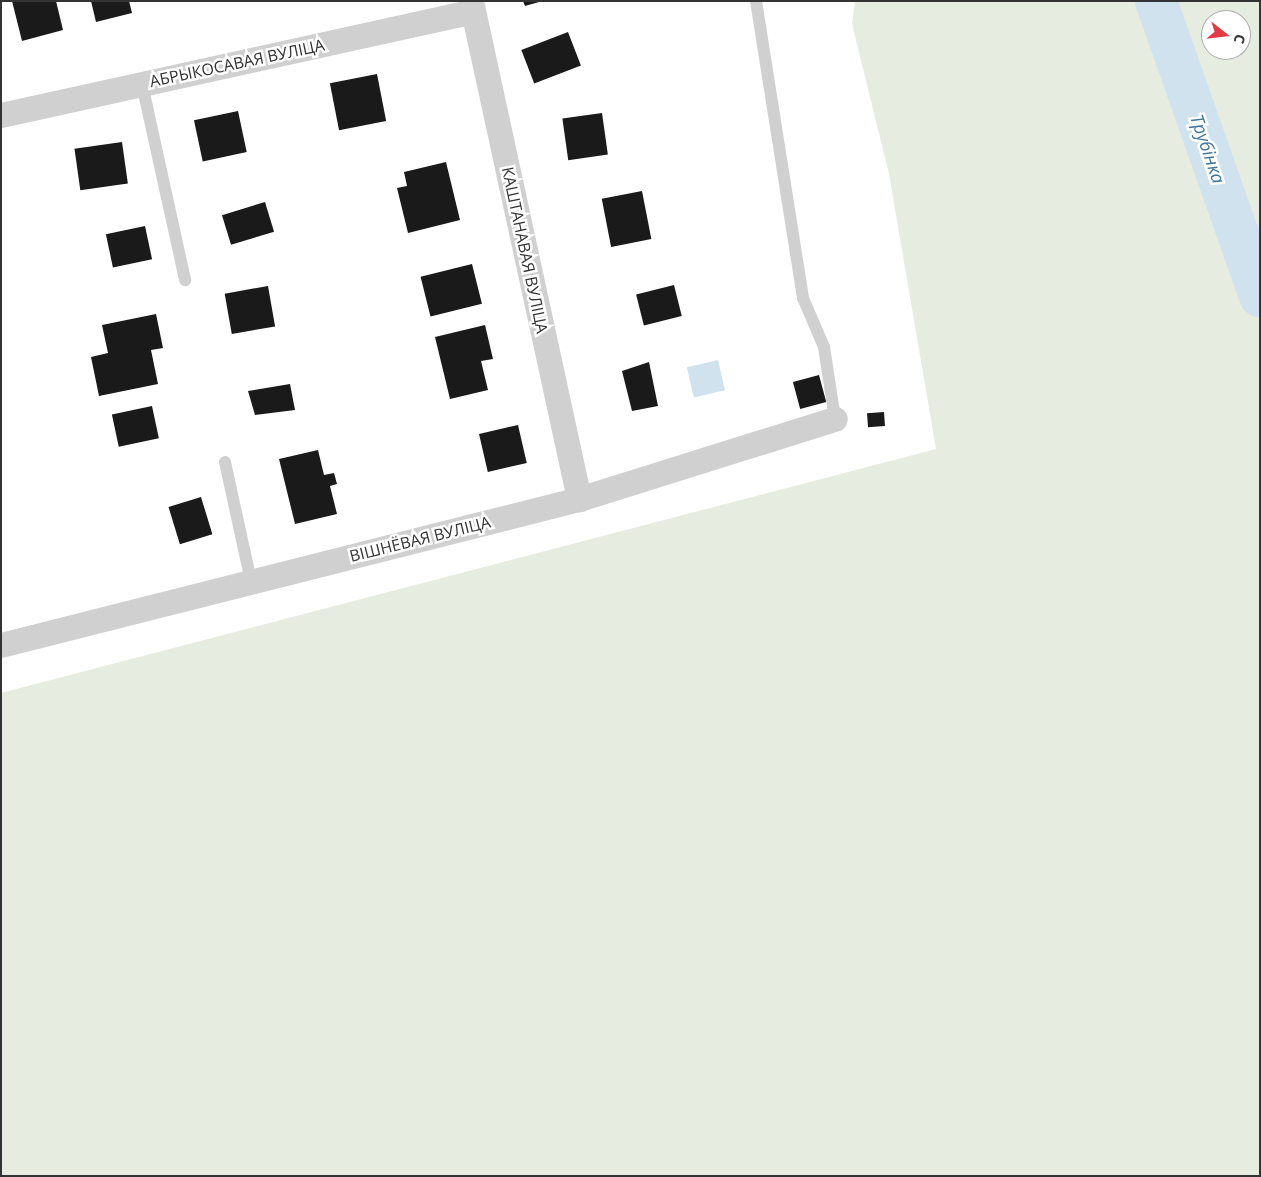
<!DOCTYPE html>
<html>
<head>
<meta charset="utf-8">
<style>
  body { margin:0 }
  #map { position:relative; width:1261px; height:1177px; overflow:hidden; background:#fff; font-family:"Open Sans",sans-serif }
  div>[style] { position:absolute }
  .green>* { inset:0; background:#e6ecdf }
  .water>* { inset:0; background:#cfe2ee; transform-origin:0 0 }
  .river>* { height:42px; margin:-21px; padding:0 21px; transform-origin:21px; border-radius:21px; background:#cfe2ee }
  .building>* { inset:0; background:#1a1a1a; transform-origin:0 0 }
  .lane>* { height:12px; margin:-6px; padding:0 6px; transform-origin:6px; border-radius:6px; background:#d0d0d0 }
  .street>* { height:25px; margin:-12.5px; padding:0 12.5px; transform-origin:12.5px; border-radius:12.5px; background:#d0d0d0 }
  span { translate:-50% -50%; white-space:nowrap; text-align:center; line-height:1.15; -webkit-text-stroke:5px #fff; paint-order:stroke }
  .street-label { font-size:16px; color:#333 }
  .water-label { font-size:18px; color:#3f7597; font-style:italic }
  .frame { position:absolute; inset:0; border:2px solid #333; pointer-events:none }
  .north { position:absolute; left:1201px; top:10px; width:50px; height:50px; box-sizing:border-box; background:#fff; border:1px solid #adadad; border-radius:50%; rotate:106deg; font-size:14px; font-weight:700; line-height:20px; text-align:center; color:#333 }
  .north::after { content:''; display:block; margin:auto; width:18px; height:22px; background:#e63946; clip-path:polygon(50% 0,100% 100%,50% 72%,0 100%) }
</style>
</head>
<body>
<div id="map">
  <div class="green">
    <i style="clip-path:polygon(evenodd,855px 1px,1260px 1px,1260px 1176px,1px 1176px,1px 693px,936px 449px,889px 174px,852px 24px,855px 1px,1211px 20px,1241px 20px,1241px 50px,1211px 50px,1211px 20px)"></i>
  </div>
  <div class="water">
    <i style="left:718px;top:360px;width:31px;height:32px;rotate:77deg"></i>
  </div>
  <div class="river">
    <i style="left:1156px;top:1px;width:313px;rotate:70.6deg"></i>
  </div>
  <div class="building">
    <i style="clip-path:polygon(12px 1px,56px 1px,63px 30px,22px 41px)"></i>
    <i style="clip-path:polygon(91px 1px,129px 1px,132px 13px,96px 22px)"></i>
    <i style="clip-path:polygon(523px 1px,539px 1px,539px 2px,525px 6px)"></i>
    <i style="left:568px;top:32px;width:36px;height:50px;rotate:69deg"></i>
    <i style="left:377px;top:74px;width:48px;height:48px;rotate:79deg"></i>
    <i style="left:238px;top:111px;width:42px;height:45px;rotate:78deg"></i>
    <i style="left:602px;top:113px;width:42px;height:40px;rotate:82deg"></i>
    <i style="left:122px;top:142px;width:42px;height:48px;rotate:82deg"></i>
    <i style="clip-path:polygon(446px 162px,460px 220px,408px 233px,397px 188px,407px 186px,404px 172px)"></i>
    <i style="left:642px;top:191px;width:49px;height:41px;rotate:79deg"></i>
    <i style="left:265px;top:202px;width:31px;height:45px;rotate:73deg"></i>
    <i style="left:145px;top:226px;width:34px;height:40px;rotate:78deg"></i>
    <i style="left:472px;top:264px;width:41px;height:53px;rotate:76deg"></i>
    <i style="left:674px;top:285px;width:32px;height:39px;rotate:76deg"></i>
    <i style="left:268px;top:286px;width:41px;height:44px;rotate:80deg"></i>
    <i style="clip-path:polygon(156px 314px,163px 348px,151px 350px,158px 384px,99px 396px,91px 357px,108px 353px,102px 325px)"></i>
    <i style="clip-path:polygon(485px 325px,493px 359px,481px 361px,488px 390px,450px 399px,435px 337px)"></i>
    <i style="clip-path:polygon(649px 362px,658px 406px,632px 411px,622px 371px)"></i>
    <i style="left:819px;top:375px;width:28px;height:27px;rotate:75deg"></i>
    <i style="clip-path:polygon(290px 384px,295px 410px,255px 415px,248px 391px)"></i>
    <i style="left:152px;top:406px;width:33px;height:41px;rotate:78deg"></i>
    <i style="left:884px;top:412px;width:14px;height:17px;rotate:86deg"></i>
    <i style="left:518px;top:425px;width:39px;height:40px;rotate:77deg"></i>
    <i style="clip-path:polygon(318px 450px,324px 475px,334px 473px,337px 484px,330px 486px,337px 514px,295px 524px,279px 459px)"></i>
    <i style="left:201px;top:497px;width:39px;height:34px;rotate:73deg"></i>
  </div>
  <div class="lane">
    <i style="left:756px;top:1px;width:301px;rotate:81deg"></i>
    <i style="left:803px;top:298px;width:53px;rotate:66.8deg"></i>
    <i style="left:824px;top:347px;width:73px;rotate:81.3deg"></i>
    <i style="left:142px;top:84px;width:201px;rotate:77.6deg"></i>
    <i style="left:225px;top:462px;width:122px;rotate:77.7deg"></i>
  </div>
  <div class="street">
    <i style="left:471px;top:1px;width:510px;rotate:77.76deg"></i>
    <i style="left:1px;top:115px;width:483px;rotate:-12.4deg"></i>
    <i style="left:1px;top:645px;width:596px;rotate:-14.18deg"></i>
    <i style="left:579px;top:499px;width:268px;rotate:-17.4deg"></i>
  </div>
  <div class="street-label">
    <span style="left:237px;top:63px;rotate:-12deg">АБРЫКОСАВАЯ ВУЛІЦА</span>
    <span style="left:525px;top:250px;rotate:78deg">КАШТАНАВАЯ ВУЛІЦА</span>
    <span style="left:420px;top:539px;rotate:-14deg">ВІШНЁВАЯ ВУЛІЦА</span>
  </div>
  <div class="water-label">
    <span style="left:1208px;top:149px;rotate:71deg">Трубінка</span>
  </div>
  <div class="frame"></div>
  <div class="north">С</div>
</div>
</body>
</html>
